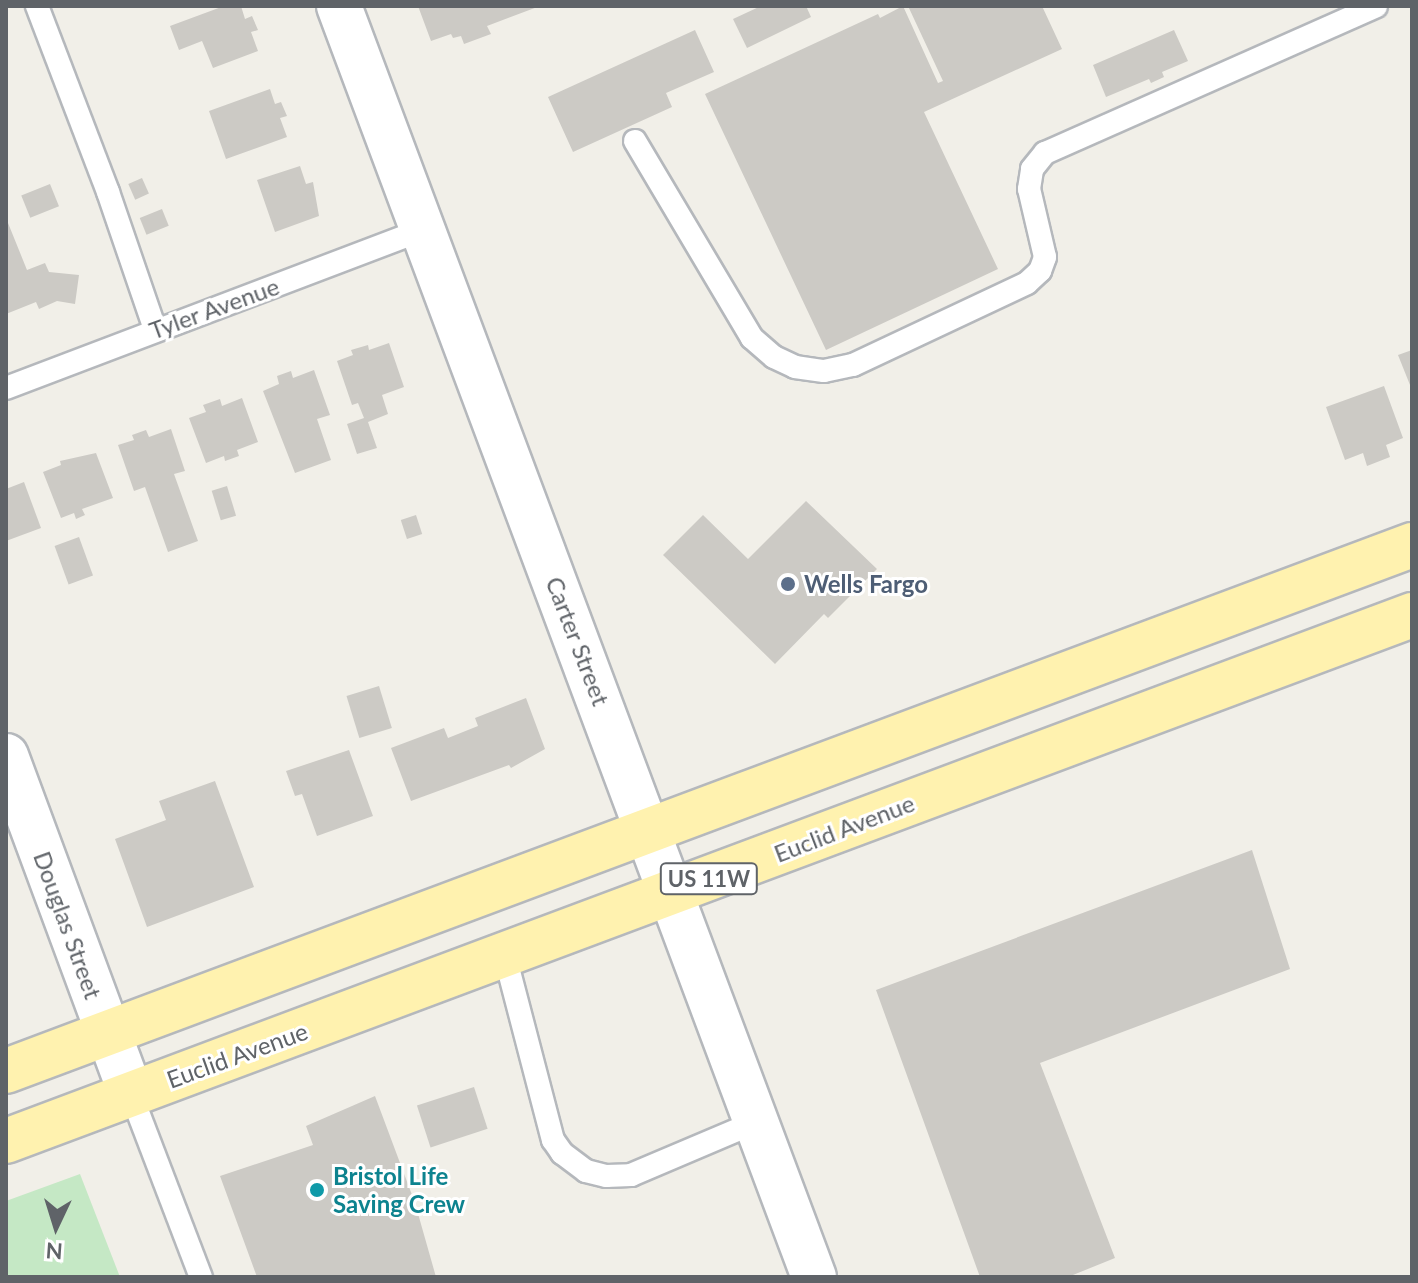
<!DOCTYPE html>
<html>
<head>
<meta charset="utf-8">
<style>
  body { margin:0 }
  #map { position:relative; width:1418px; height:1283px; overflow:hidden; background:#f1efe8; font-family:Lato,sans-serif }
  div>[style] { position:absolute }
  .green>* { inset:0; background:#c5e8c5 }
  .building>* { inset:0; background:#cccac5; transform-origin:0 0 }
  .roads { filter:drop-shadow(2px 0 #b5b8bc) drop-shadow(-2px 0 #b5b8bc) drop-shadow(0 2px #b5b8bc) drop-shadow(0 -2px #b5b8bc) }
  .lane>* { height:22px; margin:-11px; padding:0 11px; transform-origin:11px; border-radius:11px; background:#fff }
  .street>* { height:44px; margin:-22px; padding:0 22px; transform-origin:22px; border-radius:22px; background:#fff }
  .primary>* { height:44px; margin:-22px; padding:0 22px; transform-origin:22px; border-radius:22px; background:#fff2af }
  .dots>* { width:22px; height:22px; translate:-50% -50%; box-sizing:border-box; border:4px solid #fff; border-radius:50% }
  span { translate:-50% -50%; white-space:nowrap; text-align:center; line-height:1.15; -webkit-text-stroke:6px #fff; paint-order:stroke }
  .shield-label span { padding:2px 6px; background:#fff; border:2px solid; border-radius:6px; -webkit-text-stroke-width:0 }
  .shield-label { font-size:22px; color:#5f6368; font-weight:700 }
  .street-label { font-size:24px; color:#5f6368 }
  .service-label { font-size:24px; color:#4e5e75; font-weight:700 }
  .left { translate:0 -50%; text-align:left }
  .culture-label { font-size:24px; color:#0d838f; font-weight:700 }
  .frame { position:absolute; inset:0; border:8px solid #5f6368; pointer-events:none }
  .north { position:absolute; left:16px; top:1187px; width:80px; height:80px; -webkit-text-stroke:6px #fff; paint-order:stroke; rotate:184deg; font-size:22px; font-weight:700; line-height:32px; text-align:center; color:#5f6368 }
  .north::after { content:''; display:block; margin:auto; width:28px; height:36px; background:#5f6368; clip-path:polygon(50% 0,100% 100%,50% 72%,0 100%) }
</style>
</head>
<body>
<div id="map">
  <div class="green">
    <i style="clip-path:polygon(80px 1174px,120px 1277px,6px 1277px,6px 1201px)"></i>
  </div>
  <div class="building">
    <i style="clip-path:polygon(224px 6px,241px 6px,245px 19px,252px 16px,258px 30px,251px 32px,258px 51px,213px 68px,202px 41px,179px 50px,170px 26px)"></i>
    <i style="clip-path:polygon(418px 6px,540px 6px,487px 26px,491px 34px,464px 44px,461px 36px,453px 38px,451px 34px,431px 41px)"></i>
    <i style="clip-path:polygon(761px 6px,806px 6px,811px 17px,747px 48px,733px 19px)"></i>
    <i style="clip-path:polygon(903px 6px,938px 83px,943px 81px,908px 6px,1042px 6px,1062px 49px,924px 112px,998px 269px,826px 350px,705px 94px,878px 14px,880px 18px)"></i>
    <i style="clip-path:polygon(695px 30px,714px 72px,666px 93px,672px 107px,573px 152px,548px 97px)"></i>
    <i style="clip-path:polygon(1174px 30px,1188px 61px,1162px 72px,1164px 77px,1151px 83px,1149px 79px,1106px 97px,1093px 65px)"></i>
    <i style="clip-path:polygon(270px 89px,275px 104px,281px 102px,287px 116px,280px 118px,287px 137px,226px 159px,209px 111px)"></i>
    <i style="clip-path:polygon(300px 166px,306px 184px,313px 182px,319px 216px,275px 232px,257px 180px)"></i>
    <i style="left:142px;top:178px;width:17px;height:15px;rotate:66deg"></i>
    <i style="left:50px;top:184px;width:24px;height:31px;rotate:68deg"></i>
    <i style="left:162px;top:209px;width:18px;height:24px;rotate:68deg"></i>
    <i style="clip-path:polygon(6px 218px,27px 270px,45px 263px,49px 272px,79px 275px,75px 304px,57px 301px,39px 309px,36px 302px,6px 314px)"></i>
    <i style="clip-path:polygon(389px 343px,404px 387px,382px 395px,388px 414px,368px 422px,377px 448px,357px 454px,347px 424px,364px 418px,358px 403px,352px 405px,337px 361px,353px 355px,351px 350px,368px 345px,369px 350px)"></i>
    <i style="clip-path:polygon(1412px 350px,1412px 390px,1398px 355px)"></i>
    <i style="clip-path:polygon(314px 370px,330px 415px,317px 419px,331px 460px,295px 473px,263px 391px,279px 384px,277px 376px,291px 371px,293px 378px)"></i>
    <i style="clip-path:polygon(1384px 386px,1403px 438px,1386px 445px,1390px 457px,1367px 466px,1363px 453px,1345px 460px,1326px 407px)"></i>
    <i style="clip-path:polygon(242px 398px,258px 442px,237px 450px,239px 456px,225px 461px,224px 456px,206px 463px,189px 418px,206px 412px,203px 405px,220px 399px,222px 406px)"></i>
    <i style="clip-path:polygon(171px 429px,185px 471px,174px 474px,198px 541px,168px 552px,145px 487px,134px 491px,118px 445px,134px 440px,132px 435px,146px 430px,149px 437px)"></i>
    <i style="clip-path:polygon(96px 453px,113px 498px,82px 509px,85px 515px,76px 519px,74px 513px,61px 518px,43px 472px,61px 465px,60px 461px)"></i>
    <i style="clip-path:polygon(24px 482px,41px 528px,6px 541px,6px 489px)"></i>
    <i style="left:227px;top:486px;width:31px;height:16px;rotate:73deg"></i>
    <i style="clip-path:polygon(806px 501px,877px 569px,828px 618px,824px 614px,775px 664px,663px 555px,703px 515px,748px 559px)"></i>
    <i style="left:416px;top:515px;width:20px;height:16px;rotate:72deg"></i>
    <i style="left:79px;top:537px;width:41px;height:26px;rotate:70deg"></i>
    <i style="left:379px;top:686px;width:44px;height:34px;rotate:73deg"></i>
    <i style="clip-path:polygon(526px 698px,545px 749px,511px 768px,509px 765px,411px 801px,391px 748px,444px 728px,448px 738px,478px 726px,475px 718px)"></i>
    <i style="clip-path:polygon(349px 750px,373px 816px,317px 836px,302px 794px,295px 796px,286px 771px)"></i>
    <i style="clip-path:polygon(215px 781px,254px 887px,147px 927px,115px 839px,166px 820px,159px 801px)"></i>
    <i style="clip-path:polygon(1252px 850px,1290px 969px,1040px 1063px,1115px 1258px,1068px 1277px,980px 1277px,876px 990px)"></i>
    <i style="left:474px;top:1087px;width:44px;height:60px;rotate:72deg"></i>
    <i style="clip-path:polygon(375px 1096px,415px 1203px,436px 1277px,257px 1277px,220px 1176px,313px 1145px,306px 1126px)"></i>
  </div>
  <div class="roads">
    <div class="lane">
      <i style="left:37px;top:6px;width:199px;rotate:69.1deg"></i>
      <i style="left:108px;top:192px;width:145px;rotate:71.1deg"></i>
      <i style="left:635px;top:141px;width:229px;rotate:59.3deg"></i>
      <i style="left:752px;top:338px;width:29px;rotate:41deg"></i>
      <i style="left:774px;top:357px;width:23px;rotate:25deg"></i>
      <i style="left:795px;top:367px;width:29px;rotate:8deg"></i>
      <i style="left:824px;top:371px;width:30px;rotate:-12deg"></i>
      <i style="left:853px;top:365px;width:192px;rotate:-25.2deg"></i>
      <i style="left:1027px;top:283px;width:18px;rotate:-43deg"></i>
      <i style="left:1040px;top:271px;width:15px;rotate:-70deg"></i>
      <i style="left:1045px;top:257px;width:70px;rotate:-103.2deg"></i>
      <i style="left:1029px;top:189px;width:20px;rotate:-81deg"></i>
      <i style="left:1032px;top:169px;width:21px;rotate:-51deg"></i>
      <i style="left:1045px;top:153px;width:362px;rotate:-23.9deg"></i>
      <i style="left:6px;top:388px;width:445px;rotate:-20.8deg"></i>
      <i style="left:505px;top:956px;width:190px;rotate:75.4deg"></i>
      <i style="left:553px;top:1140px;width:16px;rotate:55deg"></i>
      <i style="left:562px;top:1153px;width:30px;rotate:37deg"></i>
      <i style="left:586px;top:1171px;width:21px;rotate:14deg"></i>
      <i style="left:606px;top:1176px;width:25px;rotate:-2deg"></i>
      <i style="left:631px;top:1175px;width:136px;rotate:-23deg"></i>
      <i style="left:131px;top:1094px;width:196px;rotate:69.1deg"></i>
    </div>
    <div class="street">
      <i style="left:339px;top:6px;width:1357px;rotate:69.51deg"></i>
      <i style="left:6px;top:756px;width:360px;rotate:69.7deg"></i>
    </div>
    <div class="primary">
      <i style="left:6px;top:1071px;width:1501px;rotate:-20.51deg"></i>
      <i style="left:6px;top:1141px;width:1501px;rotate:-20.51deg"></i>
    </div>
  </div>
  <div class="dots">
    <i style="left:788px;top:584px;background:#5c6f8a"></i>
    <i style="left:317px;top:1190px;background:#0f9aa8"></i>
  </div>
  <div class="shield-label">
    <span style="left:709px;top:879px">US 11W</span>
  </div>
  <div class="street-label">
    <span style="left:214px;top:308px;rotate:-20deg">Tyler Avenue</span>
    <span style="left:578px;top:641px;rotate:69deg">Carter Street</span>
    <span style="left:844px;top:828px;rotate:-21deg">Euclid Avenue</span>
    <span style="left:68px;top:925px;rotate:70deg">Douglas Street</span>
    <span style="left:237px;top:1055px;rotate:-20deg">Euclid Avenue</span>
  </div>
  <div class="service-label">
    <span class="left" style="left:804px;top:584px">Wells Fargo</span>
  </div>
  <div class="culture-label">
    <span class="left" style="left:333px;top:1190px">Bristol Life<br>Saving Crew</span>
  </div>
  <div class="frame"></div>
  <div class="north">N</div>
</div>
</body>
</html>
